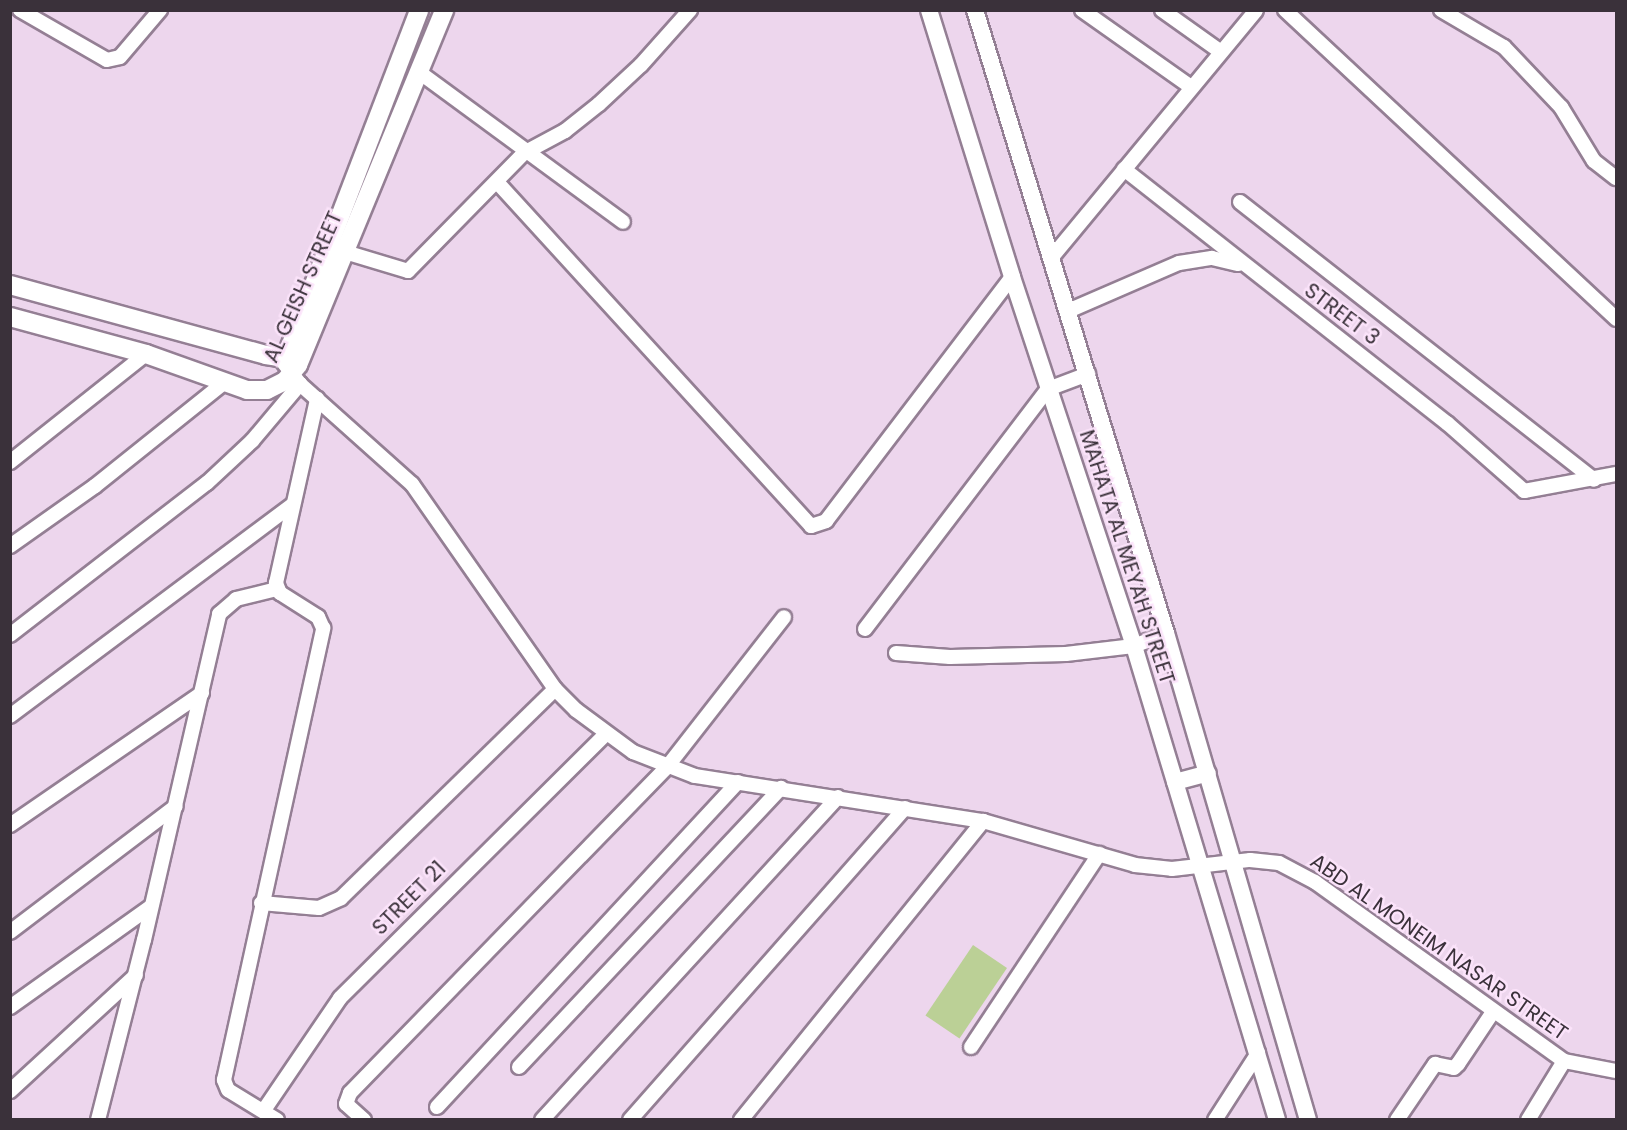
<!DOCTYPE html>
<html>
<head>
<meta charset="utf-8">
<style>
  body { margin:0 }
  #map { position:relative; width:1627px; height:1130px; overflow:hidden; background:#edd6ed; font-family:Poppins,sans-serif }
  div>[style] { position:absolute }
  .green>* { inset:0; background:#bbd096; transform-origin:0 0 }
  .roads { filter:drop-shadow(2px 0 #947f94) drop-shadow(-2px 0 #947f94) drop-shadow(0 2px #947f94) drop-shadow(0 -2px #947f94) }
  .minor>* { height:14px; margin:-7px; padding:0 7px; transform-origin:7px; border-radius:7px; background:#fff }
  .tertiary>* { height:16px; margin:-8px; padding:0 8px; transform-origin:8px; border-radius:8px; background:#fff }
  .secondary>* { height:18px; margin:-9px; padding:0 9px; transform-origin:9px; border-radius:9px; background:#fff }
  span { translate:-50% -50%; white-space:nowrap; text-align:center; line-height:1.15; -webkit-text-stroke:5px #fbe3fa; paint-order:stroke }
  .street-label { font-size:21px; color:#3a313a }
  .frame { position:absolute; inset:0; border:12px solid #3a313a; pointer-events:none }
</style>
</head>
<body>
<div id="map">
  <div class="green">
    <i style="left:973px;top:945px;width:41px;height:85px;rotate:34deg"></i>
  </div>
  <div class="roads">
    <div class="minor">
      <i style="left:20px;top:10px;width:100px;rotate:29.9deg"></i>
      <i style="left:107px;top:60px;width:13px;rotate:-13deg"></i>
      <i style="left:120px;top:57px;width:62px;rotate:-49.6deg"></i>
      <i style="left:1082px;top:10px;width:133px;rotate:35.2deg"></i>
      <i style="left:1162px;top:10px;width:72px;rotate:35.4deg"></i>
      <i style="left:1285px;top:10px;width:453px;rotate:43deg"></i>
      <i style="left:1441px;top:10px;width:73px;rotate:30.4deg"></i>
      <i style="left:1504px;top:47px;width:83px;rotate:46.5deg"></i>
      <i style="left:1561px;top:107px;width:63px;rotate:58.6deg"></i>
      <i style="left:1594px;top:161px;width:28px;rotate:38deg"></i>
      <i style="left:419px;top:72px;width:253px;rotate:36.3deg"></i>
      <i style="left:1124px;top:169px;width:411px;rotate:38.2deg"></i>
      <i style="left:1447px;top:423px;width:103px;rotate:41.4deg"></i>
      <i style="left:1524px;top:491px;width:94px;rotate:-10.5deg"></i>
      <i style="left:497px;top:182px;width:466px;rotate:47.6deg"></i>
      <i style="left:811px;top:526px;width:16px;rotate:-18deg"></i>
      <i style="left:826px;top:521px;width:307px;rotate:-52.7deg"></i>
      <i style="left:1240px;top:202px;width:450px;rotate:38.1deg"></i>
      <i style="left:345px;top:252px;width:66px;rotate:16.8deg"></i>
      <i style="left:408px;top:271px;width:165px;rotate:-45.5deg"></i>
      <i style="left:524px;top:153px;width:47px;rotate:-28.2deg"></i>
      <i style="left:565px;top:131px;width:43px;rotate:-38.5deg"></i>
      <i style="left:599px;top:104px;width:57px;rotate:-42.9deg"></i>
      <i style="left:641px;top:65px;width:74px;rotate:-48.3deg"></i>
      <i style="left:1052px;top:257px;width:320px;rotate:-50.4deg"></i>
      <i style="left:1068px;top:311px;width:121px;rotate:-23.4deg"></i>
      <i style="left:1179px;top:263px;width:33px;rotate:-9deg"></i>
      <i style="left:1212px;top:258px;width:27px;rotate:13deg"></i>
      <i style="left:279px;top:357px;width:34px;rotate:52deg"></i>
      <i style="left:300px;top:384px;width:150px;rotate:41.8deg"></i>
      <i style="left:412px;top:484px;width:250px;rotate:55.1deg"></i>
      <i style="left:555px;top:689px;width:30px;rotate:45deg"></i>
      <i style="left:576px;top:710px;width:71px;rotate:36.4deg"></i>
      <i style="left:633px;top:752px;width:66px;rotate:21.2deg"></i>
      <i style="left:695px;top:776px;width:291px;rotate:8.9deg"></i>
      <i style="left:983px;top:821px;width:158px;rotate:16.1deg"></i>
      <i style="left:1135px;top:865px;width:37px;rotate:6deg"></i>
      <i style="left:1172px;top:869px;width:79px;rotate:-6.6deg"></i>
      <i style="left:1250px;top:860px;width:29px;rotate:6deg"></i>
      <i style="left:1279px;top:863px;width:41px;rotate:27.8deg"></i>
      <i style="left:1315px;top:882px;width:307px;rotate:35.7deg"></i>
      <i style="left:1564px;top:1061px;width:53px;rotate:10.9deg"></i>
      <i style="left:10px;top:462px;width:174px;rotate:-38.5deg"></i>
      <i style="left:10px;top:546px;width:104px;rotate:-35.2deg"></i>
      <i style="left:95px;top:486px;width:166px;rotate:-38.7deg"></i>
      <i style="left:865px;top:629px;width:302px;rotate:-52.7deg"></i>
      <i style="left:1048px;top:389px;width:43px;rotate:-20.6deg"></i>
      <i style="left:10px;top:635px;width:249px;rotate:-37.7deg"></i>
      <i style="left:207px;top:483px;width:62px;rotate:-43deg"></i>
      <i style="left:252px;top:441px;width:75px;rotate:-49.9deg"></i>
      <i style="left:896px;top:653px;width:54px;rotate:4.2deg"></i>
      <i style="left:950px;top:657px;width:116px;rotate:-1.5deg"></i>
      <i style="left:1066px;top:654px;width:68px;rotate:-6.7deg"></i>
      <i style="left:1134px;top:646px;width:35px;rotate:-22deg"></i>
      <i style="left:10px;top:716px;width:351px;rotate:-36.8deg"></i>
      <i style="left:10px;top:825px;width:233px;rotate:-34.5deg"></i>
      <i style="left:261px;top:903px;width:58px;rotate:4.9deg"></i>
      <i style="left:319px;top:908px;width:24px;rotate:-24deg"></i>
      <i style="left:341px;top:898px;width:299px;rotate:-44.3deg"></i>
      <i style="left:10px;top:932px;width:208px;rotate:-37.2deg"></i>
      <i style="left:10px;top:1007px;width:172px;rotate:-35.5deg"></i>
      <i style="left:971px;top:1047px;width:232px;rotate:-56.4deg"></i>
      <i style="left:519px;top:1067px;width:383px;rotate:-46.8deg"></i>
      <i style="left:10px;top:1091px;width:171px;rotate:-42.6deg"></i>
      <i style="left:437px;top:1107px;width:443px;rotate:-47.2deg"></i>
      <i style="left:264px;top:1110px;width:135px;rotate:-55.8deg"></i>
      <i style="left:340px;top:998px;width:375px;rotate:-44.8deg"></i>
      <i style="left:98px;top:1120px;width:186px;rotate:-75.7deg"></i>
      <i style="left:144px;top:940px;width:335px;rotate:-77deg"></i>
      <i style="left:219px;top:614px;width:23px;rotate:-41deg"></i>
      <i style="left:236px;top:599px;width:42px;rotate:-13.7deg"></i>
      <i style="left:277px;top:1120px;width:57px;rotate:-148.5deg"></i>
      <i style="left:228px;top:1090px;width:11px;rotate:-112deg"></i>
      <i style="left:224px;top:1080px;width:463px;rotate:-77.6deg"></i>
      <i style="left:323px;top:628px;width:12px;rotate:-114deg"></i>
      <i style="left:318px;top:617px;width:45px;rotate:-147.7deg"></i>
      <i style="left:280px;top:593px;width:11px;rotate:-112deg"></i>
      <i style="left:276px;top:583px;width:189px;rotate:-77.4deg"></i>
      <i style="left:364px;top:1120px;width:24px;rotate:-138deg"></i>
      <i style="left:346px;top:1104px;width:12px;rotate:-70deg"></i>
      <i style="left:350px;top:1093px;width:455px;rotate:-45.8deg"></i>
      <i style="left:667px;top:767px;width:190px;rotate:-52deg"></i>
      <i style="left:542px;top:1120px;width:438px;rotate:-47.5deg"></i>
      <i style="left:630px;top:1120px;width:416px;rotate:-48.6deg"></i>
      <i style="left:741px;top:1120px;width:385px;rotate:-51deg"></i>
      <i style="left:1215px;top:1120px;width:80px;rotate:-57.3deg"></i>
      <i style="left:1397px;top:1120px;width:68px;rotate:-55.8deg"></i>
      <i style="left:1435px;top:1064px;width:19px;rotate:12deg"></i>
      <i style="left:1454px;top:1068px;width:6px;rotate:-45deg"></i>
      <i style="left:1458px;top:1064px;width:63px;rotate:-56.1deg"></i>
      <i style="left:1528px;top:1120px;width:69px;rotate:-58.6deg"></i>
    </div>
    <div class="tertiary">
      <i style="left:929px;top:10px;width:280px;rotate:72.7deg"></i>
      <i style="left:1012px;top:277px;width:389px;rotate:71.7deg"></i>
      <i style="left:1134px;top:646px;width:495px;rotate:73.2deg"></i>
      <i style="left:975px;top:10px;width:652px;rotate:72.96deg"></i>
      <i style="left:1166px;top:633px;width:507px;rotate:73.74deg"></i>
      <i style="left:1175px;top:782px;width:34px;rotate:-15deg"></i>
    </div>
    <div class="secondary">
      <i style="left:10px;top:285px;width:265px;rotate:15.3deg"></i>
      <i style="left:266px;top:355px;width:13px;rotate:9deg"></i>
      <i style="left:279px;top:357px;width:10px;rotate:-29deg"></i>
      <i style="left:288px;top:352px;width:366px;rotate:-69deg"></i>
      <i style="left:10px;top:317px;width:141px;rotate:15.2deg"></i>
      <i style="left:146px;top:354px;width:107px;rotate:19.6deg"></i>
      <i style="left:247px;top:390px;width:20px"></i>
      <i style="left:267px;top:390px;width:20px;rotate:-27deg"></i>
      <i style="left:285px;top:381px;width:21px;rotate:-51deg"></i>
      <i style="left:298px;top:365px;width:384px;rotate:-67.6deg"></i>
    </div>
  </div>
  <div class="street-label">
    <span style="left:303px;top:287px;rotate:-66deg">AL GEISH STREET</span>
    <span style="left:1342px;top:314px;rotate:37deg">STREET 3</span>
    <span style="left:1127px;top:557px;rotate:72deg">MAHATA AL MEYAH STREET</span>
    <span style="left:409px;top:898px;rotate:-45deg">STREET 21</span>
    <span style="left:1439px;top:947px;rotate:35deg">ABD AL MONEIM NASAR STREET</span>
  </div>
  <div class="frame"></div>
</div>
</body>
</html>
